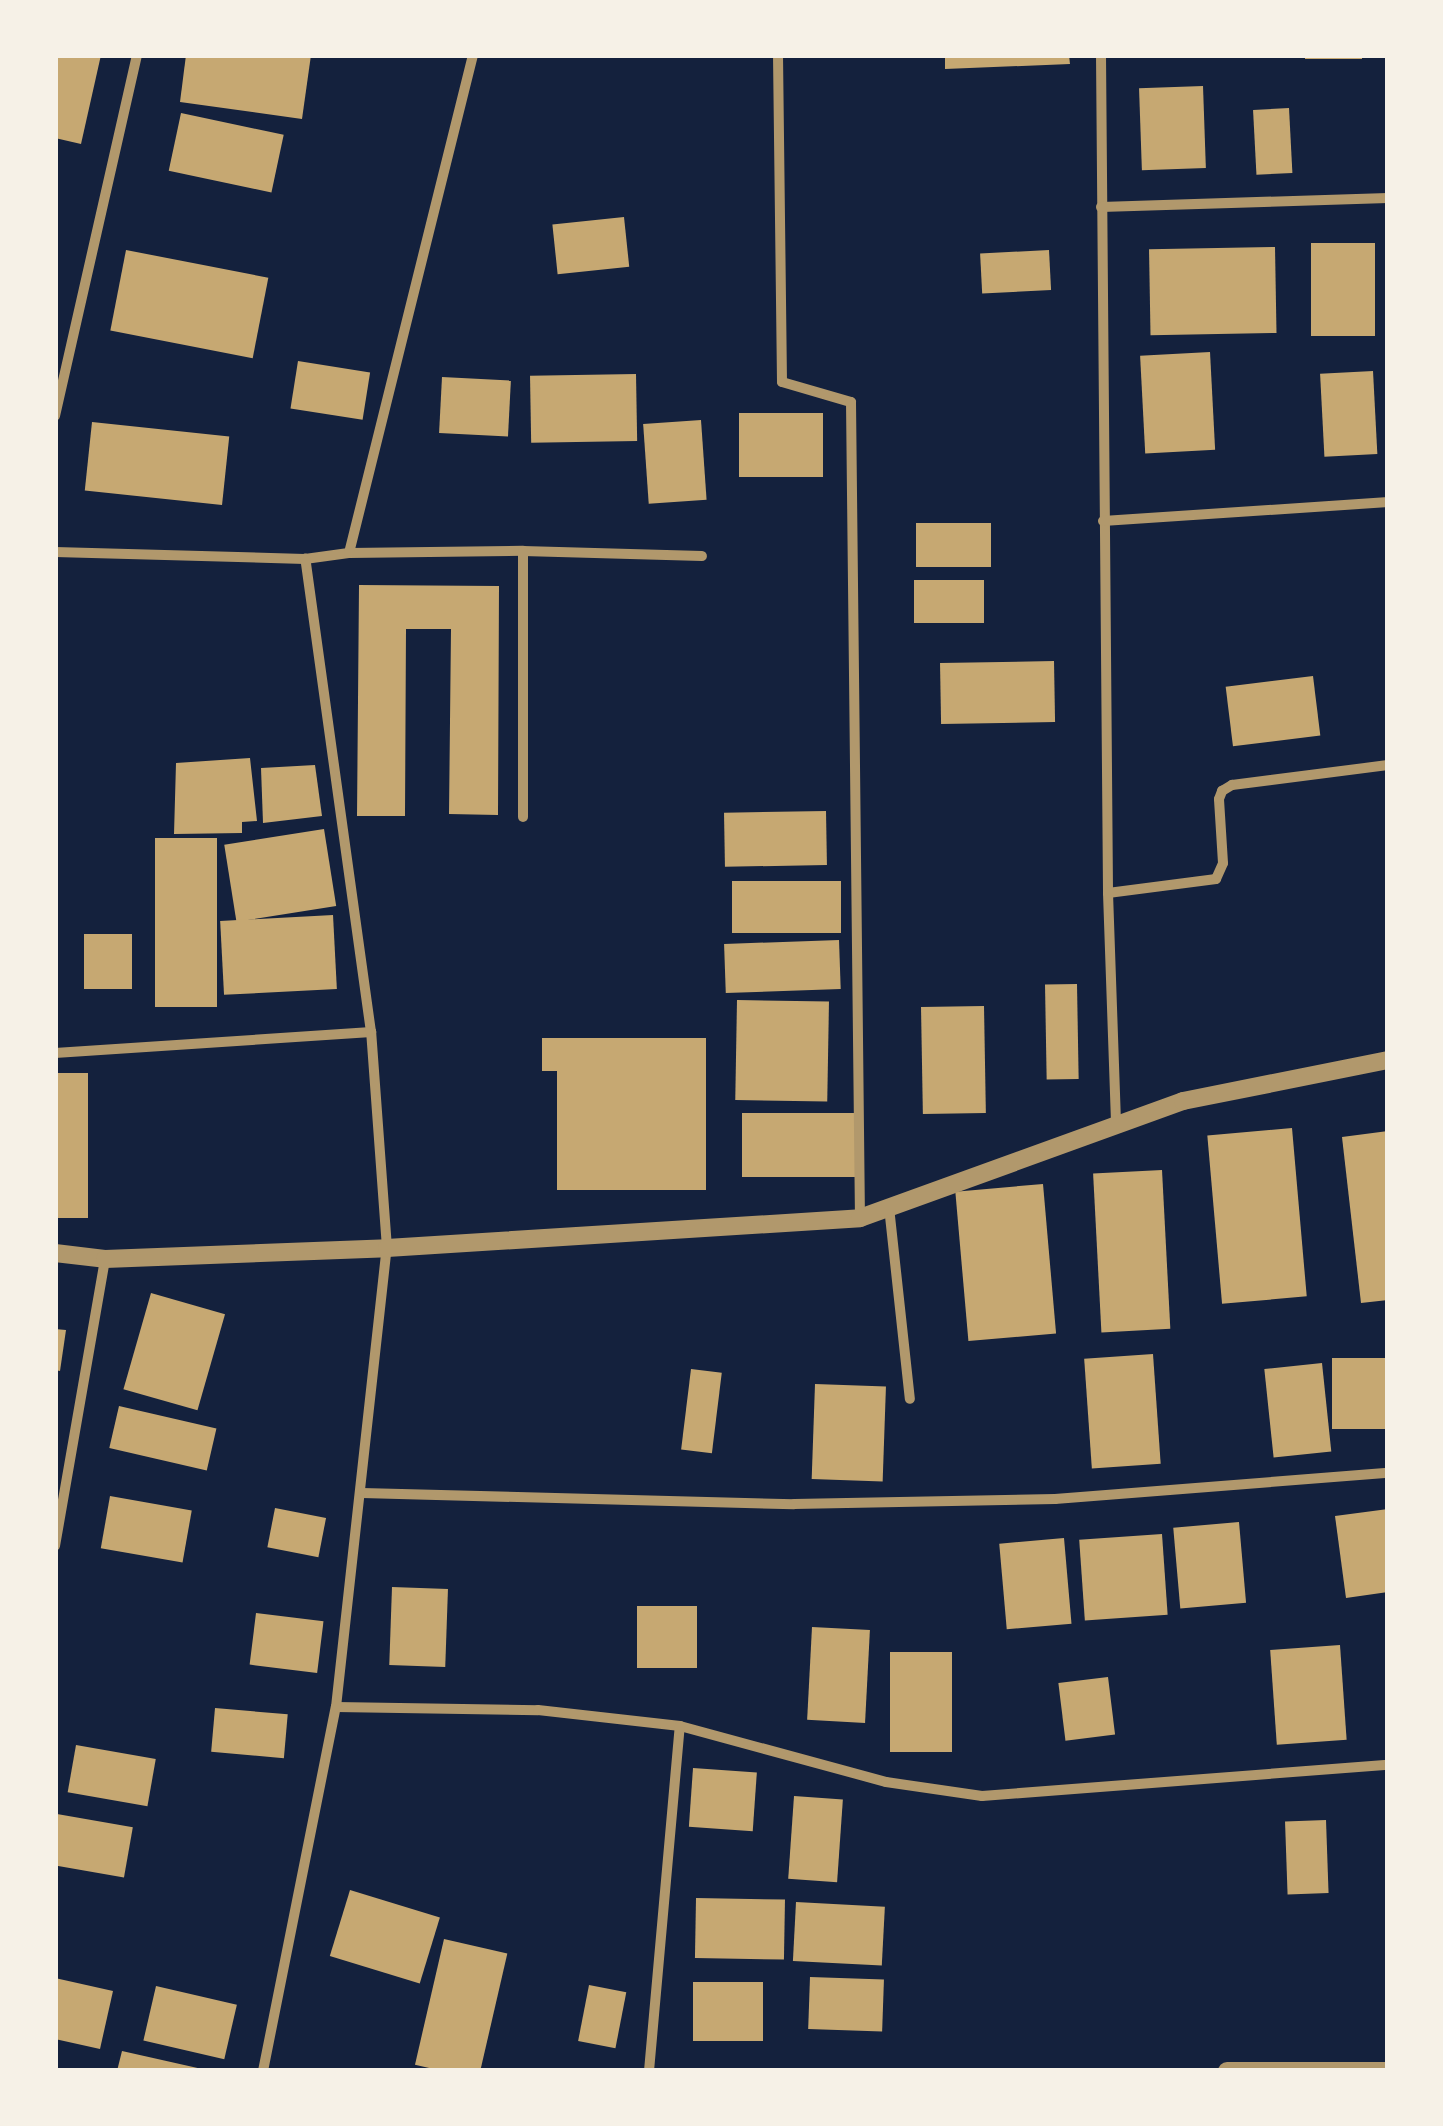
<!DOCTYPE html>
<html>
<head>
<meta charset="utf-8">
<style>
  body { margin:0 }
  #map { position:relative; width:1443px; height:2126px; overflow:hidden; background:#14213d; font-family:"Archivo Narrow",sans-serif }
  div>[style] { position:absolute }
  .building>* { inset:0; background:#c6a872; transform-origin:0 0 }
  .minor>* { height:10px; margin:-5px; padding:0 5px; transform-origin:5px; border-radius:5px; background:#b1986c }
  .tertiary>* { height:18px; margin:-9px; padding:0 9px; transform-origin:9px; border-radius:9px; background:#b1986c }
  span { translate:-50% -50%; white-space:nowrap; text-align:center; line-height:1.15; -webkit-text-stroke:10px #f6f1e7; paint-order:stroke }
  .frame { position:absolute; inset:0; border:58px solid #f6f1e7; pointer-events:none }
</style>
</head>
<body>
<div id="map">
  <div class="building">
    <i style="clip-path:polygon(55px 55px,101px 55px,81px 144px,55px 138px)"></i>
    <i style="clip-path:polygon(186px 55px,311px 55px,302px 119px,180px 102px)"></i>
    <i style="clip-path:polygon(945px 55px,1069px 55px,1070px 64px,945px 69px)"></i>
    <i style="left:1305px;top:55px;width:57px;height:4px"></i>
    <i style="left:1203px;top:86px;width:82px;height:64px;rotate:88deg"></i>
    <i style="left:1289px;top:108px;width:65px;height:36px;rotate:87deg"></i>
    <i style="left:181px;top:113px;width:105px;height:59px;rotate:12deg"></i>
    <i style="left:624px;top:217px;width:50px;height:72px;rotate:84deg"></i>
    <i style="left:1311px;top:243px;width:64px;height:93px"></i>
    <i style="left:1275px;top:247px;width:86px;height:126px;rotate:89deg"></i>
    <i style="left:126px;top:250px;width:145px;height:82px;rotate:11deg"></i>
    <i style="left:1049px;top:250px;width:40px;height:69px;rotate:87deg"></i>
    <i style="left:1210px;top:352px;width:98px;height:70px;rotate:87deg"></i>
    <i style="left:298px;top:361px;width:73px;height:48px;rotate:9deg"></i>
    <i style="left:1373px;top:371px;width:83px;height:53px;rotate:87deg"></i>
    <i style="left:636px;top:374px;width:67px;height:106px;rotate:89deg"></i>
    <i style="left:442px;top:377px;width:69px;height:56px;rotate:3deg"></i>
    <i style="left:739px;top:413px;width:84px;height:64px"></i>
    <i style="left:701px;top:420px;width:80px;height:58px;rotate:86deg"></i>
    <i style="left:92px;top:422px;width:138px;height:69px;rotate:6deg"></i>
    <i style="left:916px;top:523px;width:75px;height:44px"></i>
    <i style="left:914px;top:580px;width:70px;height:43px"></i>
    <i style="clip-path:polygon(359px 585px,499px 586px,498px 815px,449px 814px,451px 629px,406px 629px,405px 816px,357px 816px)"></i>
    <i style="left:1054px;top:661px;width:61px;height:114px;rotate:89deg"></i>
    <i style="left:1313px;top:676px;width:60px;height:88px;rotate:83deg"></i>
    <i style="clip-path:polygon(250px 758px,257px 821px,242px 822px,242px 833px,174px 834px,176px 763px)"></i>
    <i style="clip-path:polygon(315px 765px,322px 816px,263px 823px,261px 768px)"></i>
    <i style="left:826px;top:811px;width:54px;height:102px;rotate:89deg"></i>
    <i style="left:324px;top:829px;width:78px;height:101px;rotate:81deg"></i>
    <i style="left:217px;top:838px;width:169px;height:62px;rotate:90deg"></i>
    <i style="left:732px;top:881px;width:109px;height:52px"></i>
    <i style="left:333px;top:915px;width:74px;height:113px;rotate:87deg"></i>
    <i style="left:84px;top:934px;width:48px;height:55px"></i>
    <i style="left:839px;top:940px;width:49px;height:115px;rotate:88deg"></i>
    <i style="left:1077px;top:984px;width:95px;height:32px;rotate:89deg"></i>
    <i style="left:737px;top:1000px;width:92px;height:100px;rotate:1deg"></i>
    <i style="left:984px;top:1006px;width:107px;height:63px;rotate:89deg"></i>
    <i style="clip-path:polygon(542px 1038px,706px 1038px,706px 1190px,557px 1190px,557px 1071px,542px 1071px)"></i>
    <i style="left:55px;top:1073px;width:33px;height:145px"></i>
    <i style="left:742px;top:1113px;width:117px;height:64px"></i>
    <i style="left:1292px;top:1128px;width:169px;height:85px;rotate:85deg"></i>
    <i style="clip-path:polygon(1388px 1131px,1388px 1300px,1361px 1303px,1342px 1137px)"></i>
    <i style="left:1162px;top:1170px;width:159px;height:69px;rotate:87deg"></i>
    <i style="left:1043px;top:1184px;width:150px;height:88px;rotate:85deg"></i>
    <i style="left:151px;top:1293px;width:77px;height:100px;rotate:16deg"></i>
    <i style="clip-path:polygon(55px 1329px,66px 1330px,60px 1371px,55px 1370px)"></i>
    <i style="left:1153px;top:1354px;width:110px;height:69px;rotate:86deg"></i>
    <i style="left:1388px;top:1358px;width:71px;height:56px;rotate:90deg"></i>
    <i style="left:1322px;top:1363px;width:89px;height:58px;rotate:84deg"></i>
    <i style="left:691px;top:1369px;width:31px;height:81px;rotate:7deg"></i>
    <i style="left:815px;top:1384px;width:71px;height:95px;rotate:2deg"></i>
    <i style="left:119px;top:1406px;width:100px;height:43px;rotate:13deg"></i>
    <i style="left:110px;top:1496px;width:83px;height:53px;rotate:10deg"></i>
    <i style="left:275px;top:1508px;width:52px;height:40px;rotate:11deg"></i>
    <i style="clip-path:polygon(1388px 1509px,1388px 1592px,1346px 1598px,1335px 1516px)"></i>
    <i style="left:1239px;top:1522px;width:81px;height:66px;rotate:85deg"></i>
    <i style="left:1162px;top:1534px;width:81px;height:83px;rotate:86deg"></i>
    <i style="left:1064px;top:1538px;width:86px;height:65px;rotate:85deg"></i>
    <i style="left:392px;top:1587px;width:56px;height:78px;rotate:2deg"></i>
    <i style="left:637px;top:1606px;width:60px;height:62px"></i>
    <i style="left:256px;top:1613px;width:68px;height:52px;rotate:7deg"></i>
    <i style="left:812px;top:1627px;width:58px;height:93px;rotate:3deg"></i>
    <i style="left:1340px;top:1645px;width:95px;height:70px;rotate:86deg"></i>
    <i style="left:890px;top:1652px;width:62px;height:100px"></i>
    <i style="left:1108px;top:1677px;width:58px;height:50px;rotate:83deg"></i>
    <i style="left:215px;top:1708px;width:73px;height:44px;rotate:5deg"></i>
    <i style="left:76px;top:1745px;width:81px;height:48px;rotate:10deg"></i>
    <i style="left:693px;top:1768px;width:64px;height:59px;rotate:4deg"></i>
    <i style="left:794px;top:1796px;width:49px;height:83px;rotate:4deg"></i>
    <i style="left:57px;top:1814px;width:77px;height:51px;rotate:10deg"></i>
    <i style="left:1326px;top:1820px;width:73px;height:41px;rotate:88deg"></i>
    <i style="left:350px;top:1890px;width:94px;height:69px;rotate:17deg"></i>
    <i style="left:696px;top:1898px;width:89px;height:60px;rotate:1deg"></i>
    <i style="left:796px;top:1902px;width:89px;height:59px;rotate:3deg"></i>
    <i style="left:444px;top:1939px;width:65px;height:129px;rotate:13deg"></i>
    <i style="left:810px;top:1977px;width:74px;height:52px;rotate:2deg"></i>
    <i style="clip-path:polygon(55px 1978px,113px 1991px,100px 2049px,55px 2039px)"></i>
    <i style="left:763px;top:1982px;width:59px;height:70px;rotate:90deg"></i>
    <i style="left:589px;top:1985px;width:38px;height:57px;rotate:11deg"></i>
    <i style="left:156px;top:1986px;width:83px;height:56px;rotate:13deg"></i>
    <i style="clip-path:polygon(122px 2051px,202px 2069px,202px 2071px,117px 2071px)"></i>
  </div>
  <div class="minor">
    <i style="left:778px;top:55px;width:327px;rotate:89.3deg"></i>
    <i style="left:782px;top:382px;width:72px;rotate:16.2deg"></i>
    <i style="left:851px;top:402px;width:816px;rotate:89.37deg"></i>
    <i style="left:1101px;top:55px;width:838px;rotate:89.52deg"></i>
    <i style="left:1108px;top:893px;width:230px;rotate:88deg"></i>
    <i style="left:1101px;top:207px;width:287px;rotate:-1.8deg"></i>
    <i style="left:55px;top:416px;width:370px;rotate:-77.2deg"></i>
    <i style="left:1103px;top:521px;width:286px;rotate:-3.8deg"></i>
    <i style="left:55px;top:552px;width:250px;rotate:1.6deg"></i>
    <i style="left:305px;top:559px;width:44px;rotate:-7.8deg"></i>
    <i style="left:349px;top:553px;width:174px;rotate:-0.7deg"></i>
    <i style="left:523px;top:551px;width:179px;rotate:1.6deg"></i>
    <i style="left:349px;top:553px;width:513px;rotate:-76.02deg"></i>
    <i style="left:523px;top:817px;width:266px;rotate:-90deg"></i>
    <i style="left:1108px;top:893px;width:109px;rotate:-7.4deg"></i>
    <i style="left:1216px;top:879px;width:17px;rotate:-66deg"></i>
    <i style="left:1223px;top:863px;width:64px;rotate:-93.6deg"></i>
    <i style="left:1219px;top:799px;width:9px;rotate:-69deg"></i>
    <i style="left:1222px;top:791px;width:12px;rotate:-31deg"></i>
    <i style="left:1232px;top:785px;width:157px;rotate:-7.3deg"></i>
    <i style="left:55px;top:1053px;width:317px;rotate:-3.8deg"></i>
    <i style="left:889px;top:1207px;width:193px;rotate:83.8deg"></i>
    <i style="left:362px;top:1493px;width:432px;rotate:1.5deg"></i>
    <i style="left:794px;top:1504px;width:261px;rotate:-1.1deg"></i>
    <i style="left:1055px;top:1499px;width:334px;rotate:-4.5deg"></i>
    <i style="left:55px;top:1546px;width:291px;rotate:-80.1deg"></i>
    <i style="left:336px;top:1707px;width:202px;rotate:0.9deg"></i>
    <i style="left:538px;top:1710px;width:143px;rotate:6.4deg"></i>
    <i style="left:680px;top:1726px;width:213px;rotate:15.2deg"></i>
    <i style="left:886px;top:1782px;width:97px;rotate:8.3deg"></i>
    <i style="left:982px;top:1796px;width:407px;rotate:-4.4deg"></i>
    <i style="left:263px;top:2071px;width:371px;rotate:-78.7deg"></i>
    <i style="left:336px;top:1707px;width:462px;rotate:-83.7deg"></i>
    <i style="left:387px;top:1248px;width:217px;rotate:-94.2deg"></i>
    <i style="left:371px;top:1032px;width:478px;rotate:-97.9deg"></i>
    <i style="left:649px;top:2071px;width:346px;rotate:-84.9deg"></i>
  </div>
  <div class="tertiary">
    <i style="left:55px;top:1253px;width:50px;rotate:6.8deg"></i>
    <i style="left:105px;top:1259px;width:282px;rotate:-2.2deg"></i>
    <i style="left:387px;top:1248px;width:474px;rotate:-3.6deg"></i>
    <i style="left:860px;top:1218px;width:344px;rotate:-19.9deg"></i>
    <i style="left:1183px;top:1101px;width:209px;rotate:-11.3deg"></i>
    <i style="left:1227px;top:2071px;width:161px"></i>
  </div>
  <div class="frame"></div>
</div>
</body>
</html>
